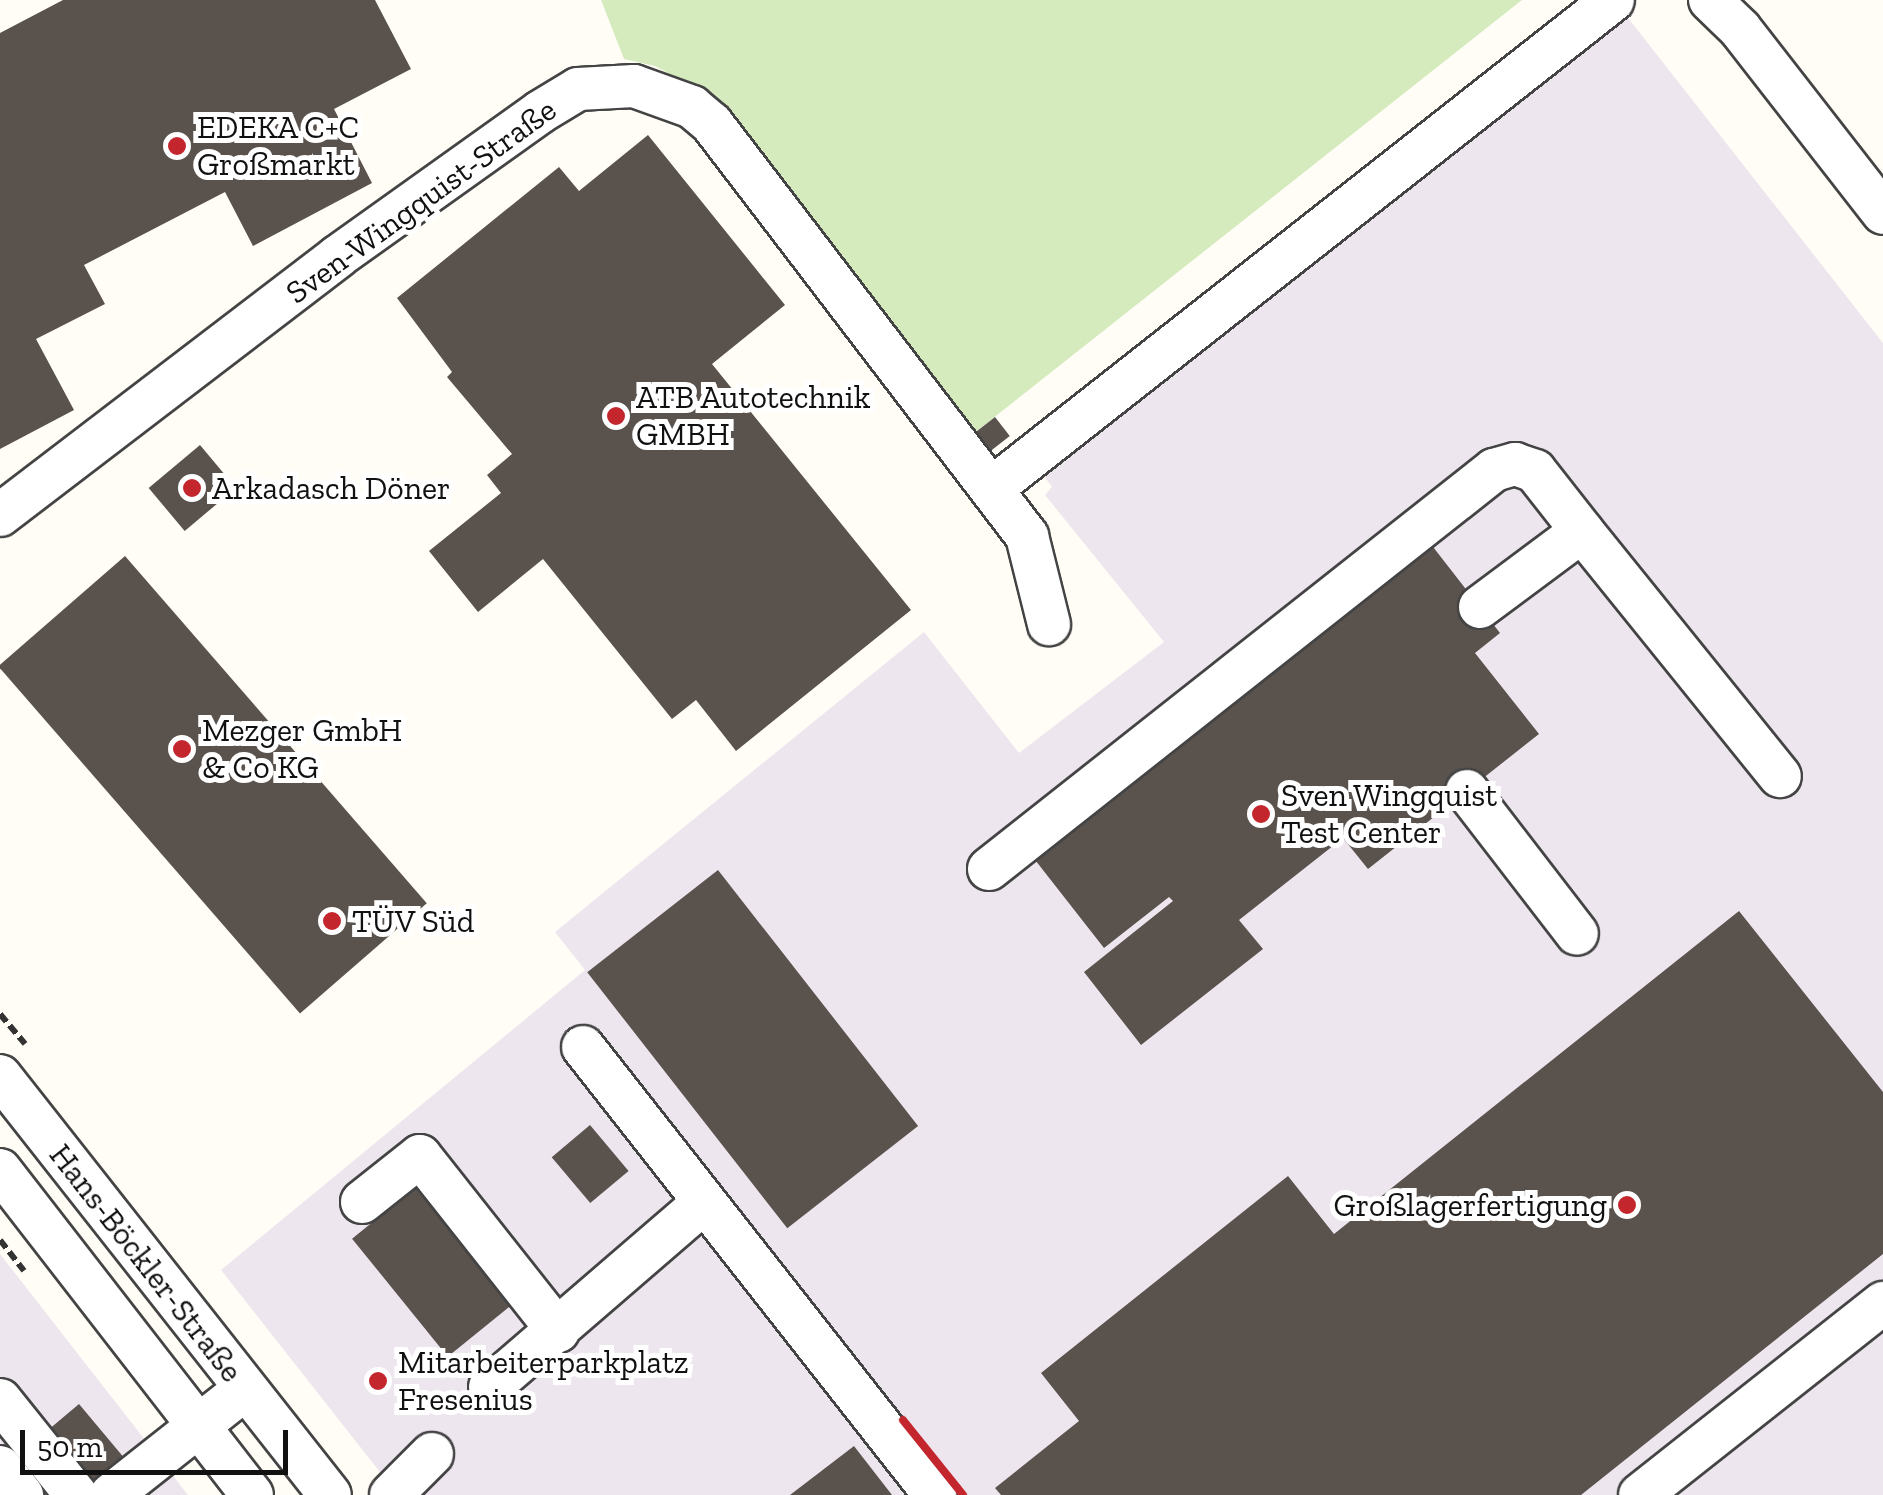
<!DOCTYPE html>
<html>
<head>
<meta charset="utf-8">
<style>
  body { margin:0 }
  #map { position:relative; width:1883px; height:1495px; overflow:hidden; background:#fffdf5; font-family:"Zilla Slab",serif }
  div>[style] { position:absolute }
  .industrial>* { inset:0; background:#eee6ef }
  .green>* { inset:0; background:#d5ebbd }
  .building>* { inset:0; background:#5a524d; transform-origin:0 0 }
  .path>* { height:6px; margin-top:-3px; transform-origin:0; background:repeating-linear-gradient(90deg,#333 0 10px,transparent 0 15px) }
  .roads { filter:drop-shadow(2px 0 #444) drop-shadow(-2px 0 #444) drop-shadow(0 2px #444) drop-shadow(0 -2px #444) }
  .minor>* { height:42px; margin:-21px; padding:0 21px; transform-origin:21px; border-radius:21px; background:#fff }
  .rail>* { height:8px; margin:-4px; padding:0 4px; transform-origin:4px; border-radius:4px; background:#c4262e }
  .dots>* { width:28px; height:28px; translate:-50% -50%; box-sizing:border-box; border:5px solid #fff; border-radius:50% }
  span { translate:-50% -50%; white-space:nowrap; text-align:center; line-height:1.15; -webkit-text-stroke:10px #fff; paint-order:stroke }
  .poi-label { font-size:32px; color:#111 }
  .left { translate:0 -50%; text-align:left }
  .right { translate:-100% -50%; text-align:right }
  .street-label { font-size:32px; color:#111 }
  .scale { position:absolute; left:20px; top:1430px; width:268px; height:45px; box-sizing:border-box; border:5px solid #111; border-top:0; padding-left:12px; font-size:30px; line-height:35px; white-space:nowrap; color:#111; -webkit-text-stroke:8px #fff; paint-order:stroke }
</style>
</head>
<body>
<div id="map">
  <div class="industrial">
    <i style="clip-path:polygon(1625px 14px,1883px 343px,1883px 1495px,398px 1495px,221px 1270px,585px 970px,555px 932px,924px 632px,1019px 753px,1164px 642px,1045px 495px,1052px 487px,1038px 468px)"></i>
    <i style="clip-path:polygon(0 1254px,188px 1495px,0 1495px)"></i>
  </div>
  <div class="green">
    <i style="clip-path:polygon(601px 0,1522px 0,973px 434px,701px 91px,655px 66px,624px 59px)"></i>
  </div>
  <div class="building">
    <i style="clip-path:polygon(63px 0,375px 0,411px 69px,334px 109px,372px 183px,253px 246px,225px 192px,84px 265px,105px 304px,36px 339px,74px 410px,0 449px,0 33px)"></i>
    <i style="clip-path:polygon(648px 135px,785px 305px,712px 364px,911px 610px,736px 751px,696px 700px,672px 719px,543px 559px,478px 612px,429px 551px,501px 493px,487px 475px,512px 454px,447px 377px,452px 372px,397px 298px,559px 167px,579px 191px)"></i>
    <i style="left:995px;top:417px;width:24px;height:28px;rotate:52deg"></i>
    <i style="left:200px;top:445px;width:56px;height:67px;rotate:50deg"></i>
    <i style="clip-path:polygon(1430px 543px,1500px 633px,1475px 653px,1539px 734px,1368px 869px,1343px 838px,1239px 920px,1263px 949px,1141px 1045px,1084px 972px,1173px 901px,1169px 897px,1104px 948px,1032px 856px)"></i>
    <i style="left:125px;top:556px;width:460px;height:168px;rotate:49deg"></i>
    <i style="left:718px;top:870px;width:325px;height:166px;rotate:52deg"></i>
    <i style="clip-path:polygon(1739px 911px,1883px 1092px,1883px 1254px,1581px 1495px,1001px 1495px,995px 1488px,1079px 1421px,1041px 1373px,1288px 1176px,1334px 1234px)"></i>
    <i style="left:590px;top:1125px;width:60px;height:50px;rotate:50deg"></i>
    <i style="left:422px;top:1182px;width:152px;height:90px;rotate:51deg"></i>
    <i style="left:79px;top:1404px;width:71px;height:43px;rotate:50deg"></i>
    <i style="clip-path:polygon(854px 1446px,892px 1495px,790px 1495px)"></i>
  </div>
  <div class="path">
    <i style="left:0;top:1014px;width:39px;rotate:50deg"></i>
    <i style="left:0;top:1240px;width:39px;rotate:52deg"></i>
  </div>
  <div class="roads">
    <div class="minor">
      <i style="left:1710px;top:0;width:42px;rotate:44deg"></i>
      <i style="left:1740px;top:29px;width:233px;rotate:52.1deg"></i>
      <i style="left:991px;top:489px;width:791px;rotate:-38.17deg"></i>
      <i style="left:0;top:515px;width:424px;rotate:-37.4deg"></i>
      <i style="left:337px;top:257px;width:249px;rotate:-35.5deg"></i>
      <i style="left:540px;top:112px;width:44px;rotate:-31.2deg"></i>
      <i style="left:578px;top:89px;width:56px;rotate:-3.1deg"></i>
      <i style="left:634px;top:86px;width:62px;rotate:19.9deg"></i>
      <i style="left:692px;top:107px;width:26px;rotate:40deg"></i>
      <i style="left:712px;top:124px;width:519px;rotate:52.6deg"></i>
      <i style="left:1027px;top:536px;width:91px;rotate:76deg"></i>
      <i style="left:1480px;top:607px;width:127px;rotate:-36.7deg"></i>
      <i style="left:1582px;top:531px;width:315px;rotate:51.1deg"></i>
      <i style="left:1467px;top:791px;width:180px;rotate:52.4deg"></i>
      <i style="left:989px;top:869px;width:644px;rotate:-38.31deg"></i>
      <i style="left:1494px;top:470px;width:22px;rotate:-16deg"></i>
      <i style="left:1515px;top:464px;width:21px;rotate:19deg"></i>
      <i style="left:1535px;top:471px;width:76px;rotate:51.9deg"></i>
      <i style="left:583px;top:1047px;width:570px;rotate:51.84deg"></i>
      <i style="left:0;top:1076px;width:533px;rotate:51.78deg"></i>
      <i style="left:0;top:1170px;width:411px;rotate:52.2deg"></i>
      <i style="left:362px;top:1202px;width:74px;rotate:-38.4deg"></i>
      <i style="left:420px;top:1156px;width:223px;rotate:51.7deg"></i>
      <i style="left:490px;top:1387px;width:280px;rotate:-40.8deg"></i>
      <i style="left:0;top:1400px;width:122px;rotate:51.3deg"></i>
      <i style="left:0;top:1467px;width:36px;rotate:52deg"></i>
      <i style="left:111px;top:1495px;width:171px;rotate:-38.3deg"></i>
      <i style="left:391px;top:1495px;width:58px;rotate:-45deg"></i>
      <i style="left:1640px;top:1495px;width:310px;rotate:-38.3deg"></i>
    </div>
  </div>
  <div class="rail">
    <i style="left:903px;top:1420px;width:96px;rotate:51.3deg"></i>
  </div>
  <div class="dots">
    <i style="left:177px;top:146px;background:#c4262e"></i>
    <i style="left:616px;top:416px;background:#c4262e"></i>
    <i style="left:192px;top:488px;background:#c4262e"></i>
    <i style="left:182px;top:749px;background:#c4262e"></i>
    <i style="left:1261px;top:814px;background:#c4262e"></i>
    <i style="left:332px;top:921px;background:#c4262e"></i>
    <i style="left:1627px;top:1205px;background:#c4262e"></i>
    <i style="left:378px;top:1381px;background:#c4262e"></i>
  </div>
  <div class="poi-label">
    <span class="left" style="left:197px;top:146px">EDEKA C+C<br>Großmarkt</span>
    <span class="left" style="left:636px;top:416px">ATB Autotechnik<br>GMBH</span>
    <span class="left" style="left:212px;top:488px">Arkadasch Döner</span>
    <span class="left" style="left:202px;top:749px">Mezger GmbH<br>&amp; Co KG</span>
    <span class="left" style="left:1281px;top:814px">Sven Wingquist<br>Test Center</span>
    <span class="left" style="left:352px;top:921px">TÜV Süd</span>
    <span class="right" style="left:1607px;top:1205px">Großlagerfertigung</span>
    <span class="left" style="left:398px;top:1381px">Mitarbeiterparkplatz<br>Fresenius</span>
  </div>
  <div class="street-label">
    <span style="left:421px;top:201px;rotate:-36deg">Sven-Wingquist-Straße</span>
    <span style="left:146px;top:1263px;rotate:52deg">Hans-Böckler-Straße</span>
  </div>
  <div class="scale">50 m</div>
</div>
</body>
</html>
